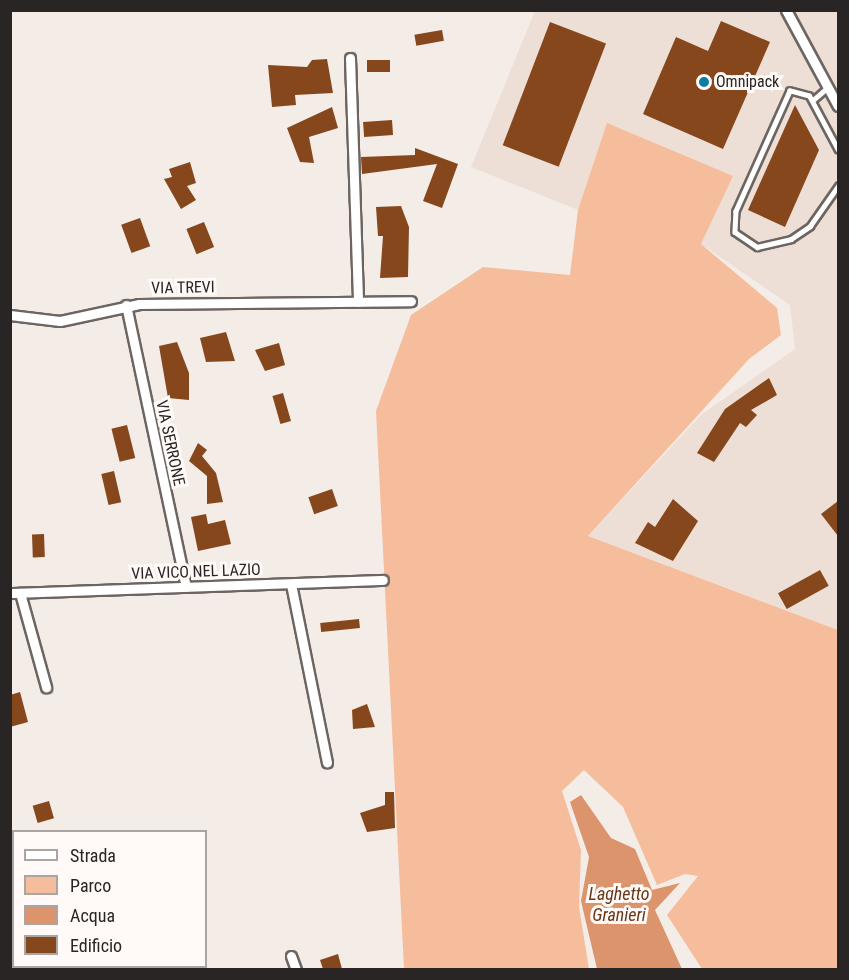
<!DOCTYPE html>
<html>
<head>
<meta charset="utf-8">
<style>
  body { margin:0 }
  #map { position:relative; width:849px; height:980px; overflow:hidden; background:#f4ece7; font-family:"Roboto Condensed",sans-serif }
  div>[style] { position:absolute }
  .built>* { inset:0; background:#eedfd6 }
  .green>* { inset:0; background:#f6bd9d }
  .water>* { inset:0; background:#db946b }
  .building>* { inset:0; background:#86471c; transform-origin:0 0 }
  .roads { filter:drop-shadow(2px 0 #6c6561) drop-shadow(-2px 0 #6c6561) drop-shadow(0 2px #6c6561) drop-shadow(0 -2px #6c6561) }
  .lane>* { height:4.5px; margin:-2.25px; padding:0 2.25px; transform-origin:2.25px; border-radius:2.25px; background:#fff }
  .street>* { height:9px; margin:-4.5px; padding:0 4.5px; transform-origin:4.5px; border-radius:4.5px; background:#fff }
  .dots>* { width:16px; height:16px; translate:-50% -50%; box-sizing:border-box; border:3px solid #fffaf7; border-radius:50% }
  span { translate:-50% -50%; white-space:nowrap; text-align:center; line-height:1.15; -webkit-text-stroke:6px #fffaf7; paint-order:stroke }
  .poi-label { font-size:16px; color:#282524 }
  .left { translate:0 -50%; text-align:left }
  .street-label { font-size:16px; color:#282524 }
  .water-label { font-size:18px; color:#67381a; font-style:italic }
  .frame { position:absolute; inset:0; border:12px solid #282524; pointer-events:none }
  .legend { position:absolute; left:12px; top:830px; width:195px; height:138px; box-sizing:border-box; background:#fffaf7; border:2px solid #a9a5a3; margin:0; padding:8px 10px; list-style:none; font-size:18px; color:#282524 }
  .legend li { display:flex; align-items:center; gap:12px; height:30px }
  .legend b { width:30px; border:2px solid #a9a5a3 }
</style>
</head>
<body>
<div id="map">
  <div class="built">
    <i style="clip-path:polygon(535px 11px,838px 11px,838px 630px,588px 536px,702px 414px,795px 349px,790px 305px,701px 244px,608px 123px,578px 210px,471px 167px)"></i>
  </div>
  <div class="green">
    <i style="clip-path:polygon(607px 123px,733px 176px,701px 244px,777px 308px,781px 335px,749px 359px,588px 536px,838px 630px,838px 969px,702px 969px,667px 915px,698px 876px,685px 874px,657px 885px,623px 807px,584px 770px,562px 791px,581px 850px,579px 907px,589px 969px,404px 969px,376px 411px,411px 315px,483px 267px,570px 275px,578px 210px)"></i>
  </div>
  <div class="water">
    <i style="clip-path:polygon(581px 795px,611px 838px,635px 849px,652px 890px,680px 883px,655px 910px,682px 969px,597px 969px,581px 901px,589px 857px,570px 802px)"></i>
  </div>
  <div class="building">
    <i style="clip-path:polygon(721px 21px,770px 42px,723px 149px,643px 114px,676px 37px,708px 51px)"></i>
    <i style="left:550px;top:22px;width:60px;height:132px;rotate:21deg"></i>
    <i style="left:442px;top:30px;width:11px;height:28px;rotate:80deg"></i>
    <i style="clip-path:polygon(327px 59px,333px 93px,295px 95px,296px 105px,272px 107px,268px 65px,307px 67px,312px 60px)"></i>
    <i style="left:390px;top:60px;width:12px;height:23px;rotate:90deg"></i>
    <i style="clip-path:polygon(795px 105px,819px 150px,785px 227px,748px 210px)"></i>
    <i style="clip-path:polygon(332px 107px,338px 128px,309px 137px,314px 163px,300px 162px,287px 128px)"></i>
    <i style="left:392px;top:120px;width:15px;height:29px;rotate:86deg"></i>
    <i style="clip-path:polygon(415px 148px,458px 164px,442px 208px,423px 201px,437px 164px,362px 174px,361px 157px,415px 155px)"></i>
    <i style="clip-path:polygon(190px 162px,196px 183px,187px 186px,196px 200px,181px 209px,164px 179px,172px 177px,169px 169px)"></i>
    <i style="clip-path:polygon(401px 206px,409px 227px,408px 277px,380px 278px,383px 236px,378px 236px,376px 207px)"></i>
    <i style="left:140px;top:218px;width:30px;height:20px;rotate:70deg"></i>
    <i style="left:204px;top:222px;width:27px;height:19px;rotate:68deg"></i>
    <i style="clip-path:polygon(226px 332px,235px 361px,206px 362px,200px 338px)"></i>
    <i style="clip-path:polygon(177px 342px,189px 373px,189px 400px,168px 398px,159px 346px)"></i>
    <i style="clip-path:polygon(279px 343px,285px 365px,265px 371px,255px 350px)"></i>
    <i style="clip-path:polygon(769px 378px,777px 395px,751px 410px,757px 415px,746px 427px,740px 423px,714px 462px,697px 453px,725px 409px)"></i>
    <i style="left:283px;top:393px;width:29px;height:11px;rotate:74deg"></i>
    <i style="left:127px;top:425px;width:34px;height:16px;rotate:76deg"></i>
    <i style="clip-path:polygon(198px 443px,207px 450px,202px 456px,216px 473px,223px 502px,207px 504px,207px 476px,189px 461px)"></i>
    <i style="left:114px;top:471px;width:32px;height:13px;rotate:77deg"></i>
    <i style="left:332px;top:489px;width:18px;height:25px;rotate:71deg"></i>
    <i style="clip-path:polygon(673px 499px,698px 521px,673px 561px,635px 543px,648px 522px,655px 527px)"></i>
    <i style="clip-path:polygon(838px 501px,838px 536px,821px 514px)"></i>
    <i style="clip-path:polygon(206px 514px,208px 524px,225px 520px,231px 544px,198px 551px,191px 517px)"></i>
    <i style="left:44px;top:534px;width:23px;height:12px;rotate:88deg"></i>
    <i style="left:820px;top:570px;width:18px;height:48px;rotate:61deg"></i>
    <i style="left:359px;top:619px;width:9px;height:39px;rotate:84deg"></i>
    <i style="clip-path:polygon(20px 692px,28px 722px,10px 727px,10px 695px)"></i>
    <i style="clip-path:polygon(367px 704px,375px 727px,353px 729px,352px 710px)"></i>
    <i style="clip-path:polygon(385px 792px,394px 792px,395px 828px,367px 832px,360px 813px,385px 805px)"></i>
    <i style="left:49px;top:801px;width:18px;height:17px;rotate:74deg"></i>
    <i style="clip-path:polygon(338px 954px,342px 969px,323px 969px,320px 960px)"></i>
  </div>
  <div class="roads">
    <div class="lane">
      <i style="left:812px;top:101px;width:21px;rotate:-41deg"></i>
      <i style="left:838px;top:150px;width:61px;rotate:-118.2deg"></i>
      <i style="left:809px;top:96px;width:20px;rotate:-165deg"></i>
      <i style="left:790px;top:91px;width:132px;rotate:114.2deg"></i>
      <i style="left:736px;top:211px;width:21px;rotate:93deg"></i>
      <i style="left:735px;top:232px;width:27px;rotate:34deg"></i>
      <i style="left:757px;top:247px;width:35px;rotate:-13deg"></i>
      <i style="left:791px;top:239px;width:23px;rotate:-34deg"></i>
      <i style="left:810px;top:226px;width:49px;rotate:-55deg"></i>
    </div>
    <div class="street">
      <i style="left:786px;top:10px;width:109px;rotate:61.6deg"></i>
      <i style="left:350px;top:58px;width:244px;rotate:88.1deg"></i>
      <i style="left:126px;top:305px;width:288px;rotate:78deg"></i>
      <i style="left:10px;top:315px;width:50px;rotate:6.8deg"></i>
      <i style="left:60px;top:321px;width:81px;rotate:-12.1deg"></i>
      <i style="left:139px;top:304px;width:272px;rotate:-0.6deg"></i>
      <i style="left:291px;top:584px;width:182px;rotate:78.6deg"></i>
      <i style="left:10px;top:593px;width:373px;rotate:-2deg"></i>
      <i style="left:20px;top:593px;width:98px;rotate:74.5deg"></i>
      <i style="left:291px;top:956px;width:15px;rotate:70deg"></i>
      <i style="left:188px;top:966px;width:4px;rotate:76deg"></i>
    </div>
  </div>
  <div class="dots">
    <i style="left:704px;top:82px;background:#0d7ca5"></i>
  </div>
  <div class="poi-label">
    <span class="left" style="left:716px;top:82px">Omnipack</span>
  </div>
  <div class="street-label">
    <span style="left:183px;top:288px;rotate:-1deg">VIA TREVI</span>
    <span style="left:170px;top:443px;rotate:78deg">VIA SERRONE</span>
    <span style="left:196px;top:572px;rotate:-2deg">VIA VICO NEL LAZIO</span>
  </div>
  <div class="water-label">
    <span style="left:619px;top:905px">Laghetto<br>Granieri</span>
  </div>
  <div class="frame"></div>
  <ul class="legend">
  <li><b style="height:8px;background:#fff"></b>Strada</li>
  <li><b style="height:16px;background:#f6bd9d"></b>Parco</li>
  <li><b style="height:16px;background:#db946b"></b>Acqua</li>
  <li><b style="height:16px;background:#86471c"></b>Edificio</li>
  </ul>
</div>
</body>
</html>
